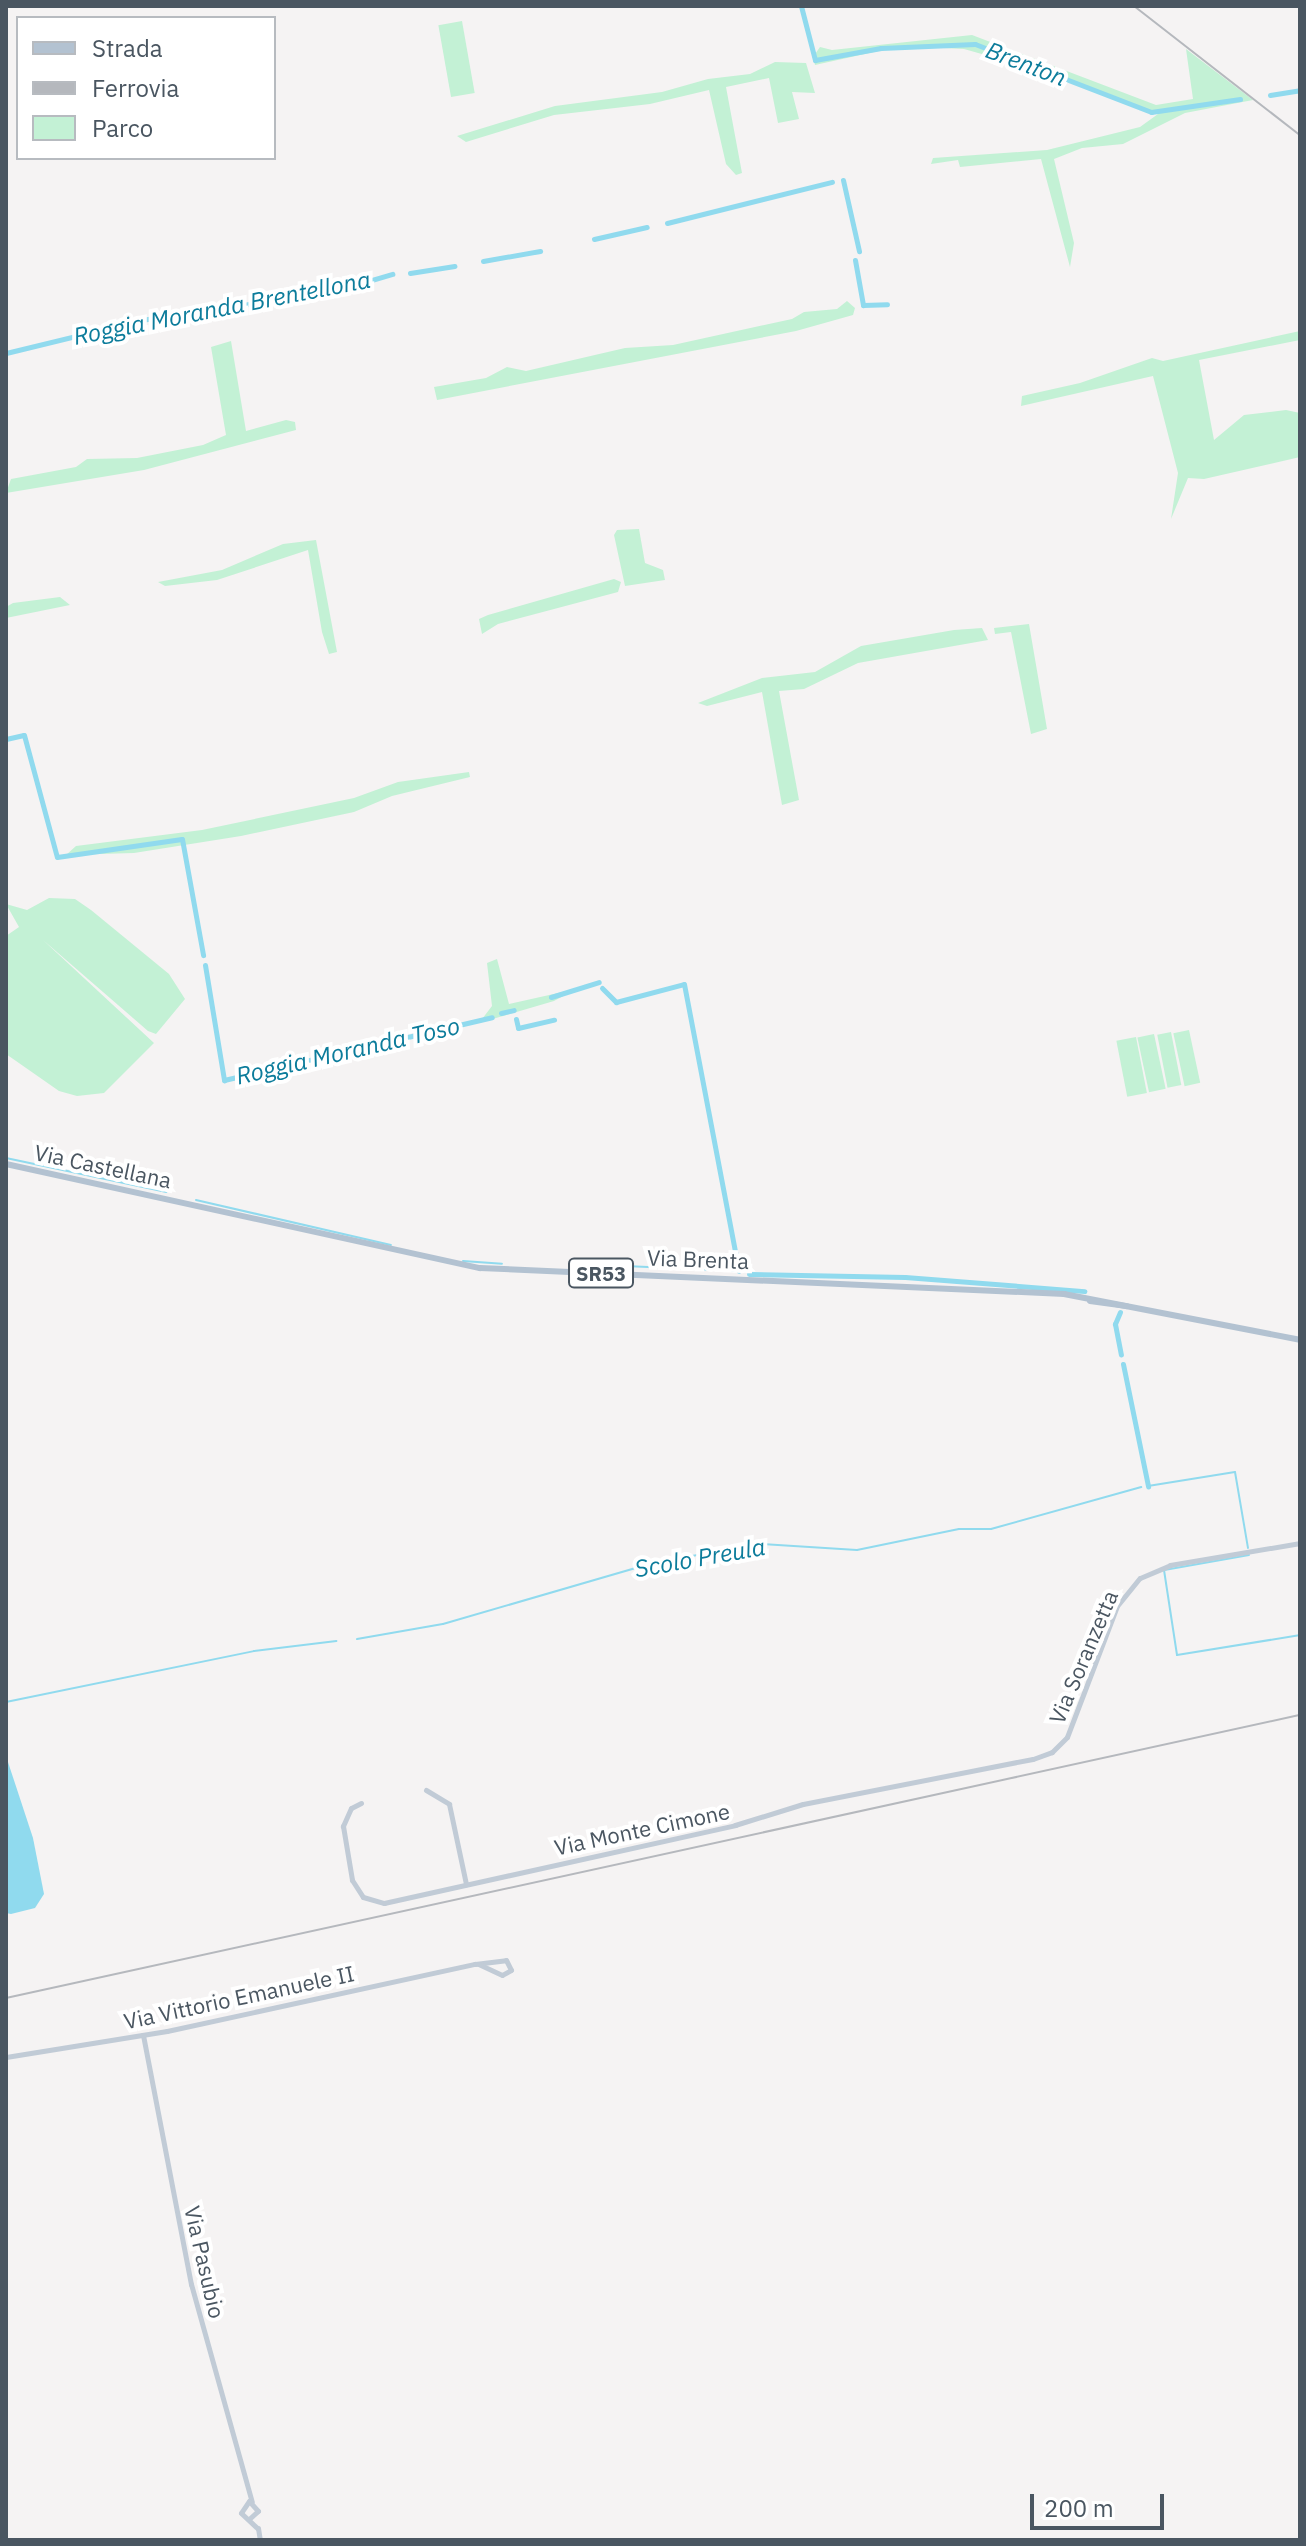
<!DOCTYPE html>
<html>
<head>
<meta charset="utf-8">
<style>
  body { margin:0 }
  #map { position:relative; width:1306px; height:2546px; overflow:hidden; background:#f5f3f3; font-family:"IBM Plex Sans",sans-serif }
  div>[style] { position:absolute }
  .green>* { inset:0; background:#c3f1d5; transform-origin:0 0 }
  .water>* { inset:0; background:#90daee }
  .stream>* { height:2px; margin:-1px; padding:0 1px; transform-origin:1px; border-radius:1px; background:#90daee }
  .canal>* { height:5px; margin:-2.5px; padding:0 2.5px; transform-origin:2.5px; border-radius:2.5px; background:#90daee }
  .secondary>* { height:5px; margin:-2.5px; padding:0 2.5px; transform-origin:2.5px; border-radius:2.5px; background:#c1cbd6 }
  .primary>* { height:6px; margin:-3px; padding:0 3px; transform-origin:3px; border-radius:3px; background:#b3c2d1 }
  .rail>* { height:2px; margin:-1px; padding:0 1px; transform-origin:1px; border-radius:1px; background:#b5b8bd }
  span { translate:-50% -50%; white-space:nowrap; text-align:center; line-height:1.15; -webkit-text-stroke:8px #fff; paint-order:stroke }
  .shield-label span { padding:2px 6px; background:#fff; border:2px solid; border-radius:6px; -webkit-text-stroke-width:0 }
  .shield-label { font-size:20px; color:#4a5661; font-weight:700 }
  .street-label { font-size:22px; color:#4a5661 }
  .water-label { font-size:24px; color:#0c7c9b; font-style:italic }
  .frame { position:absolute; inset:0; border:8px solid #4a5661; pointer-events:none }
  .legend { position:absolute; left:16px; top:16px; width:260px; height:144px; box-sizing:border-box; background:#fff; border:2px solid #b7bbc0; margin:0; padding:10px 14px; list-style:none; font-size:24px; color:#4a5661 }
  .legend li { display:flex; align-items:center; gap:16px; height:40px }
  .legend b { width:40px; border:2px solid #b7bbc0 }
  .scale { position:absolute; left:1030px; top:2494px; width:134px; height:36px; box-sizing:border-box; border:4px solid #4a5661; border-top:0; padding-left:10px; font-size:24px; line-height:28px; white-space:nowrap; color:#4a5661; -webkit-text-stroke:6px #fff; paint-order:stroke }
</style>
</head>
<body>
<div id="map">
  <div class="green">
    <i style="left:462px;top:21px;width:73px;height:24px;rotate:80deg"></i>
    <i style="clip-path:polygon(972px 35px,1156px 105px,1193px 99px,1186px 49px,1253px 100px,1185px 113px,1123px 144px,1082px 148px,1054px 159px,1074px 243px,1070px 267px,1041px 159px,960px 167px,958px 160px,931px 164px,933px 158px,1047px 150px,1140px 127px,1158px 114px,1038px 70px,964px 49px,901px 46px,815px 65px,813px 57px,820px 47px,832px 50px)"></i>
    <i style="clip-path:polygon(775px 62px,806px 63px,815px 93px,792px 92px,799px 119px,778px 123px,769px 78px,726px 87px,742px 173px,736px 175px,726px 164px,709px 90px,650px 104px,554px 115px,466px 142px,457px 136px,555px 106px,662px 92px,708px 79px,750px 74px)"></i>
    <i style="clip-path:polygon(847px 301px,855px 308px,853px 315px,796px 331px,437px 400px,434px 387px,486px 378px,507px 367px,526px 371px,625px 348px,673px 345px,792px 319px,804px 312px,837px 309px)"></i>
    <i style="clip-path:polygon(1300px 331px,1300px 340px,1199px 360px,1214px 440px,1244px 415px,1286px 410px,1300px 413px,1300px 457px,1204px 479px,1188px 478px,1171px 519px,1178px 473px,1153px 376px,1021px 406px,1022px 396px,1080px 383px,1152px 358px,1163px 361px)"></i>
    <i style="clip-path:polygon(231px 341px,246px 431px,286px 420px,295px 422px,296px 430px,144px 470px,6px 493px,11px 479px,76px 467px,87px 459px,137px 458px,203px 445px,226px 435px,211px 347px)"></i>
    <i style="clip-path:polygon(639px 529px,645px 563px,663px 570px,665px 580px,625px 586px,614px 535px,617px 530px)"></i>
    <i style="clip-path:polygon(316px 540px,337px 652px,329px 654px,322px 632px,308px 550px,217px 580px,165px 586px,158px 582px,222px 570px,283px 544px)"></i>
    <i style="clip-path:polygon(614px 579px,621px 582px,618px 592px,498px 624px,482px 634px,479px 619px,488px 615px)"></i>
    <i style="clip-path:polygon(60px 597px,70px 605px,6px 618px,6px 607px,13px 603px)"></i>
    <i style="clip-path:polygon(1029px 624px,1047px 729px,1031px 734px,1011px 632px,995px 634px,994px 628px)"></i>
    <i style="clip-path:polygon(954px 630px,982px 628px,988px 640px,858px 663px,804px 689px,779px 691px,799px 800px,782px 805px,762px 692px,707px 706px,698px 703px,762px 678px,815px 672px,861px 646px)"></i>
    <i style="clip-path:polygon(469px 772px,470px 777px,392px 796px,354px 812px,241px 836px,134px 853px,66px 855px,76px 846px,202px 830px,354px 798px,398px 782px)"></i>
    <i style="clip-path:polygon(49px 898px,75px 899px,91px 910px,169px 974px,185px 999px,156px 1034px,148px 1031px,43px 940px,154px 1043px,104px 1093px,77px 1096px,59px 1091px,6px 1054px,6px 936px,19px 927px,6px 904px,27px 910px)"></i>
    <i style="clip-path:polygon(497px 959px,509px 1004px,576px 989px,554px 1001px,479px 1023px,492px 1006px,487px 963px)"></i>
    <i style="left:1189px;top:1030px;width:54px;height:16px;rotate:78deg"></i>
    <i style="left:1171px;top:1032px;width:54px;height:14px;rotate:79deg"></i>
    <i style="left:1154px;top:1034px;width:56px;height:17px;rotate:78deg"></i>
    <i style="left:1136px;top:1037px;width:57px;height:20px;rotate:79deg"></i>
  </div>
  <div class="water">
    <i style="clip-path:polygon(6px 1756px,33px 1838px,44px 1894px,35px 1908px,11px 1914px,6px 1913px)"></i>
  </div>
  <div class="stream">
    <i style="left:6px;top:1158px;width:164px;rotate:12deg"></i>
    <i style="left:196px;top:1200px;width:200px;rotate:13deg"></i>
    <i style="left:463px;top:1261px;width:39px;rotate:4deg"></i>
    <i style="left:602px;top:1265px;width:137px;rotate:2.5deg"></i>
    <i style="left:1148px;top:1486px;width:88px;rotate:-9.1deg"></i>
    <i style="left:1235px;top:1472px;width:77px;rotate:80.3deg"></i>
    <i style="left:1249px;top:1555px;width:86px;rotate:170deg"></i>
    <i style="left:1164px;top:1570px;width:86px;rotate:81.3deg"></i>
    <i style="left:1177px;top:1655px;width:125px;rotate:-9.2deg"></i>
    <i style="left:357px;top:1639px;width:87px;rotate:-9.9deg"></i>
    <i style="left:443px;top:1624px;width:223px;rotate:-16.2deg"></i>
    <i style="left:657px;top:1562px;width:106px;rotate:-9.8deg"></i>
    <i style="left:761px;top:1544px;width:96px;rotate:3.6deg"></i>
    <i style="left:857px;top:1550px;width:104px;rotate:-11.6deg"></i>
    <i style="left:959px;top:1529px;width:32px"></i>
    <i style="left:991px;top:1529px;width:156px;rotate:-15.6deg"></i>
    <i style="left:6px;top:1702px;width:253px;rotate:-11.6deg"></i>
    <i style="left:254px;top:1651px;width:83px;rotate:-7deg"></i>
  </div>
  <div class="canal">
    <i style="left:801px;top:6px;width:56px;rotate:75.5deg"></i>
    <i style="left:815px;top:60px;width:67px;rotate:-10.3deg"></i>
    <i style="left:881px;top:48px;width:94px;rotate:-2.4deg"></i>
    <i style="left:975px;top:44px;width:189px;rotate:21.1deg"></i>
    <i style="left:1151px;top:112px;width:90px;rotate:-8.3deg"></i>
    <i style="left:1270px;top:95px;width:30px;rotate:-9deg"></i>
    <i style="left:843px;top:180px;width:73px;rotate:77.3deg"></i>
    <i style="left:667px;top:223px;width:170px;rotate:-14deg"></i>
    <i style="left:594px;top:239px;width:54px;rotate:-12.8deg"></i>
    <i style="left:855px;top:260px;width:46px;rotate:79.9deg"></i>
    <i style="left:863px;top:305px;width:24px;rotate:-2deg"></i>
    <i style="left:483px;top:261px;width:58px;rotate:-10deg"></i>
    <i style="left:410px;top:273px;width:45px;rotate:-9deg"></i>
    <i style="left:6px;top:353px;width:139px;rotate:-13.7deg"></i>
    <i style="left:141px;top:320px;width:192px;rotate:-8.4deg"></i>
    <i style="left:331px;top:292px;width:64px;rotate:-16.4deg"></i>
    <i style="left:6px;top:739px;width:18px;rotate:-13deg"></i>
    <i style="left:24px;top:735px;width:126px;rotate:74.9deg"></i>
    <i style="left:57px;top:857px;width:126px;rotate:-8.2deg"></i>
    <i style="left:182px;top:839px;width:118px;rotate:79.7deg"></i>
    <i style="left:205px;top:965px;width:117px;rotate:80.6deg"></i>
    <i style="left:224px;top:1080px;width:275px;rotate:-13.2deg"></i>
    <i style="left:602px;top:988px;width:20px;rotate:45deg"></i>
    <i style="left:616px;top:1002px;width:70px;rotate:-14.8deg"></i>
    <i style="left:684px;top:984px;width:292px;rotate:79.2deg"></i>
    <i style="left:551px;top:997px;width:50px;rotate:-17.4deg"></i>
    <i style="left:501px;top:1013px;width:13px;rotate:-13deg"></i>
    <i style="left:516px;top:1019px;width:9px;rotate:77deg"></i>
    <i style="left:518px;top:1028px;width:37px;rotate:-13deg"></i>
    <i style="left:749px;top:1274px;width:156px;rotate:1.1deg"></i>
    <i style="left:905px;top:1277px;width:180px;rotate:4.5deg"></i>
    <i style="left:1120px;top:1312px;width:13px;rotate:113deg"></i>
    <i style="left:1115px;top:1324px;width:31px;rotate:79deg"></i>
    <i style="left:1123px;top:1364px;width:125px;rotate:78.4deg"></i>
  </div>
  <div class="secondary">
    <i style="left:426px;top:1790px;width:27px;rotate:31deg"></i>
    <i style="left:449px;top:1804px;width:82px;rotate:78deg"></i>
    <i style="left:361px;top:1803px;width:11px;rotate:153deg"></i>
    <i style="left:351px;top:1808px;width:20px;rotate:114deg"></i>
    <i style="left:343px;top:1826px;width:55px;rotate:80.5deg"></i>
    <i style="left:352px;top:1880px;width:20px;rotate:57deg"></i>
    <i style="left:363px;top:1897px;width:22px;rotate:16deg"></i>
    <i style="left:384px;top:1903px;width:360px;rotate:-12.5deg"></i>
    <i style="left:735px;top:1825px;width:71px;rotate:-17.2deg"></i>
    <i style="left:803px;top:1804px;width:234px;rotate:-11.1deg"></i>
    <i style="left:1033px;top:1759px;width:20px;rotate:-20deg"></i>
    <i style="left:1052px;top:1752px;width:21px;rotate:-45deg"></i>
    <i style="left:1067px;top:1737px;width:140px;rotate:-69.1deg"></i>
    <i style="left:1117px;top:1606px;width:36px;rotate:-51deg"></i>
    <i style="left:1140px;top:1578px;width:33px;rotate:-23deg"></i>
    <i style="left:1170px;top:1565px;width:132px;rotate:-9.6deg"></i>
    <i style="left:143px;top:2035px;width:254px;rotate:79.1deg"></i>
    <i style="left:191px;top:2284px;width:226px;rotate:74.4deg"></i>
    <i style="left:6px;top:2057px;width:163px;rotate:-9.2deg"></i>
    <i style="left:167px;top:2031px;width:315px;rotate:-12.3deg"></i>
    <i style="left:475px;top:1964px;width:31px;rotate:-7deg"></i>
    <i style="left:506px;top:1960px;width:11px;rotate:63deg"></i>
    <i style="left:511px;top:1970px;width:10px;rotate:151deg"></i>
    <i style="left:502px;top:1975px;width:26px;rotate:-155deg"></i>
    <i style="left:249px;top:2519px;width:12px;rotate:-42deg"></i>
    <i style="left:258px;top:2511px;width:13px;rotate:-132deg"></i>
    <i style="left:249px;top:2501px;width:14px;rotate:124deg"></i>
    <i style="left:241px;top:2513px;width:23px;rotate:43deg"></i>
    <i style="left:258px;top:2528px;width:12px;rotate:81deg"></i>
  </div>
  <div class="primary">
    <i style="left:6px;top:1164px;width:485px;rotate:12.4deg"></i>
    <i style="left:480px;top:1268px;width:585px;rotate:2.55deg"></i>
    <i style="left:1064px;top:1294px;width:240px;rotate:11deg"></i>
    <i style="left:1090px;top:1301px;width:37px;rotate:8deg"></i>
  </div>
  <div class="rail">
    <i style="left:1134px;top:6px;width:210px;rotate:37.9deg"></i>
    <i style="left:6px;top:1998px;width:1325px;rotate:-12.34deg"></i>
  </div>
  <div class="shield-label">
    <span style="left:601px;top:1273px">SR53</span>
  </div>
  <div class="street-label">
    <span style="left:103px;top:1166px;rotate:12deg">Via Castellana</span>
    <span style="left:698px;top:1259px;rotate:2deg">Via Brenta</span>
    <span style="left:1083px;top:1657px;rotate:-67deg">Via Soranzetta</span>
    <span style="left:642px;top:1829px;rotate:-12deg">Via Monte Cimone</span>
    <span style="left:239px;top:1997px;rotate:-12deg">Via Vittorio Emanuele II</span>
    <span style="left:205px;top:2262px;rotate:77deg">Via Pasubio</span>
  </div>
  <div class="water-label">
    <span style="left:1026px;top:64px;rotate:21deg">Brenton</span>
    <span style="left:222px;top:308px;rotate:-11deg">Roggia Moranda Brentellona</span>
    <span style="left:348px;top:1051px;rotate:-13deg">Roggia Moranda Toso</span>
    <span style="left:700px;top:1558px;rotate:-10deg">Scolo Preula</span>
  </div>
  <div class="frame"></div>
  <ul class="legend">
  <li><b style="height:10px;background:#b3c2d1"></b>Strada</li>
  <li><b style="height:10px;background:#b5b8bd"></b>Ferrovia</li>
  <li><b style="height:22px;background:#c3f1d5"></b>Parco</li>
  </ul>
  <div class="scale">200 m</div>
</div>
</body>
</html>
